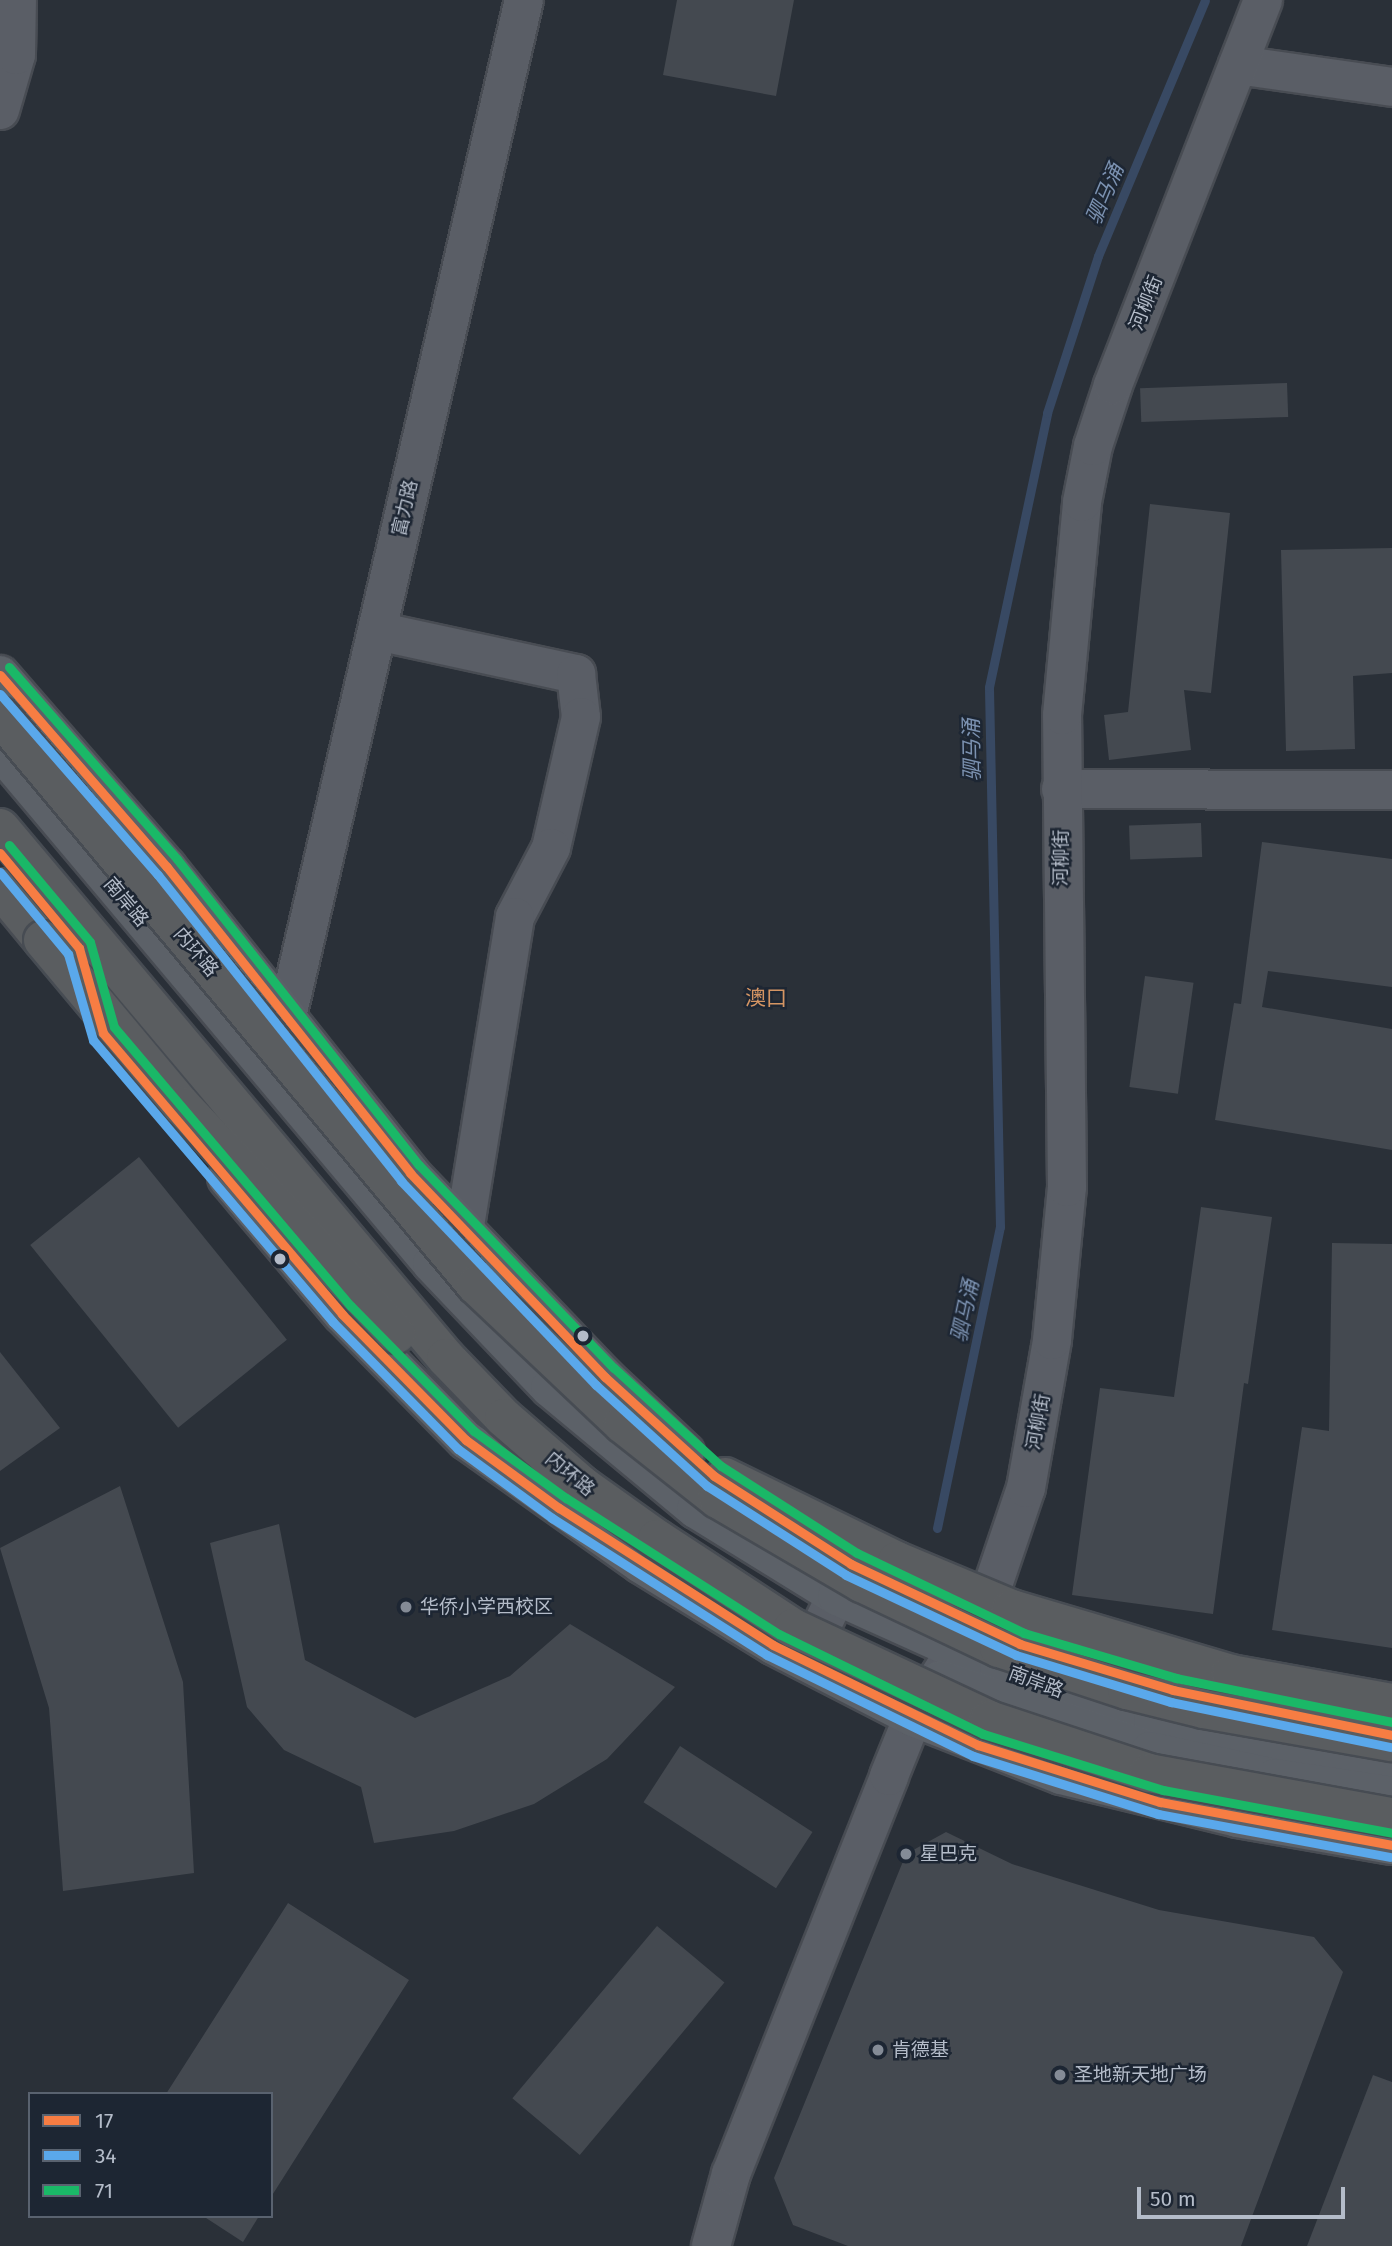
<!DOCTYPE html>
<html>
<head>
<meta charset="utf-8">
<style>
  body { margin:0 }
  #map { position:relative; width:1392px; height:2246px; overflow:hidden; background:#2a3038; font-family:"Fira Sans","Noto Sans SC",sans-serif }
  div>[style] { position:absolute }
  .stream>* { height:9px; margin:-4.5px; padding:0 4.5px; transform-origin:4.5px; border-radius:4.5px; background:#384963 }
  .building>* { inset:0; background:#444950; transform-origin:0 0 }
  .roads { filter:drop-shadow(2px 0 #484c53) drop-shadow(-2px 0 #484c53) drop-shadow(0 2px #484c53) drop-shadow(0 -2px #484c53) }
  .minor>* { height:38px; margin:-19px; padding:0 19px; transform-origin:19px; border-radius:19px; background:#5a5e66 }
  .major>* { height:38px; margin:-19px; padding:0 19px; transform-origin:19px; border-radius:19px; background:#5c6168 }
  .highway>* { height:38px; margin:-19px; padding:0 19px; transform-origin:19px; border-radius:19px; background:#5a5d60 }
  .bridges { filter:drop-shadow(2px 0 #474c53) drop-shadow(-2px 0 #474c53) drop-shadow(0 2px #474c53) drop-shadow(0 -2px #474c53) }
  .highway-bridge>* { height:38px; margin:-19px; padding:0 19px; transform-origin:19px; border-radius:19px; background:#5a5d60 }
  .bus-1>* { height:9px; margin:-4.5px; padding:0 4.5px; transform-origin:4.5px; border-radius:4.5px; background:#f77d43 }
  .bus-2>* { height:9px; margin:-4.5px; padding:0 4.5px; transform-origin:4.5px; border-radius:4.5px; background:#5aa8eb }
  .bus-3>* { height:9px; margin:-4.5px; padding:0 4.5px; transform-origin:4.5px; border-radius:4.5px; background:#1ab867 }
  .dots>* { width:19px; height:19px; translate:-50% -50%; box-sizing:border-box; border:4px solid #1d2633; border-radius:50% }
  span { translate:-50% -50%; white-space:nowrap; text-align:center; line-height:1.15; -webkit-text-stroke:5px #1d2633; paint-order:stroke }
  .street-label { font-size:19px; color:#b4bcc9 }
  .poi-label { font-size:19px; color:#b4bcc9 }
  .left { translate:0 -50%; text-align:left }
  .water-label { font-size:21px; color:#7c92b1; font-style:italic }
  .neighbourhood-label { font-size:21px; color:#d59563 }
  .legend { position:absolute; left:28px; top:2092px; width:245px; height:126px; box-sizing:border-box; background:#1d2633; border:2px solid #59626f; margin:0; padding:9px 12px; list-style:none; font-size:21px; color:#b4bcc9 }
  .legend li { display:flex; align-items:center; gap:14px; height:35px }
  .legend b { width:35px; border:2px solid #59626f }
  .scale { position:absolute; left:1137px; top:2187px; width:208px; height:32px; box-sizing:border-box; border:4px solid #b4bcc9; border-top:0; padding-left:9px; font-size:21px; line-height:24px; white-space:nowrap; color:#b4bcc9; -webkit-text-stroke:5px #1d2633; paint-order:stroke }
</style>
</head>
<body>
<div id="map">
  <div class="stream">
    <i style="left:937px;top:1528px;width:308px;rotate:-78.2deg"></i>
    <i style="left:1000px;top:1227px;width:540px;rotate:-91.17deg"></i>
    <i style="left:989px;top:687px;width:280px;rotate:-78deg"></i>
    <i style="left:1047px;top:413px;width:165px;rotate:-72deg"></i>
    <i style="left:1098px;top:256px;width:277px;rotate:-67.3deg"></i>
  </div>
  <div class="building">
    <i style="clip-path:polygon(677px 0,794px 0,776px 96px,663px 75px)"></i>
    <i style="left:1287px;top:383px;width:34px;height:147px;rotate:88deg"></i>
    <i style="clip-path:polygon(1150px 504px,1230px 513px,1211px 693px,1184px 690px,1191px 750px,1109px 760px,1104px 715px,1128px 712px)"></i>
    <i style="clip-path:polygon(1392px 548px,1392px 673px,1353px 676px,1355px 749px,1286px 751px,1281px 550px)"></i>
    <i style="left:1201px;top:823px;width:34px;height:72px;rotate:88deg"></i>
    <i style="clip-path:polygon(1262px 842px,1392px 859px,1392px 987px,1268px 971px,1262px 1007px,1392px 1029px,1392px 1150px,1215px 1120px,1234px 1003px,1241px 1004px)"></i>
    <i style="left:1145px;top:976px;width:49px;height:112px;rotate:8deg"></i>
    <i style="left:139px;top:1157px;width:235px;height:140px;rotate:51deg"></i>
    <i style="clip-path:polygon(1201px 1207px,1272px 1217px,1248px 1384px,1244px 1383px,1213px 1614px,1072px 1595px,1100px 1388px,1174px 1397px)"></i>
    <i style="clip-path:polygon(1332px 1243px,1392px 1244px,1392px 1648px,1272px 1630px,1302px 1427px,1329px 1431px)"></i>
    <i style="clip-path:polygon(0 1352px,60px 1428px,0 1471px)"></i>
    <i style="clip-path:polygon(120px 1486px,183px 1682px,194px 1873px,63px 1891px,49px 1708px,0 1548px)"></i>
    <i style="clip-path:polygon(279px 1524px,305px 1660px,415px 1718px,510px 1676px,570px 1624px,675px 1687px,607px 1759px,534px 1804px,454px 1831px,374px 1843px,361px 1787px,284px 1750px,247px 1707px,210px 1543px)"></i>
    <i style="left:680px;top:1746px;width:158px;height:67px;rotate:33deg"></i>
    <i style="clip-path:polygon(946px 1832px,1012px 1864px,1159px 1910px,1314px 1937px,1343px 1972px,1241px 2246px,848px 2246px,793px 2225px,774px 2178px,906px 1854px)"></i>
    <i style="clip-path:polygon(288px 1903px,409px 1980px,271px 2197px,271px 2094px,166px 2094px)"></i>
    <i style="left:657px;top:1926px;width:88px;height:225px;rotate:40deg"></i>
    <i style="clip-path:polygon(1373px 2075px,1392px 2082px,1392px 2246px,1307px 2246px)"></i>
    <i style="clip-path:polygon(203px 2216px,259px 2216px,243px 2242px)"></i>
  </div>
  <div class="roads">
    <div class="minor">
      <i style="left:1238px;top:65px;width:156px;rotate:8.1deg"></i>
      <i style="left:0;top:110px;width:57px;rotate:-73.8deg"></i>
      <i style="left:16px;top:55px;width:55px;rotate:-89deg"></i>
      <i style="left:377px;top:631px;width:204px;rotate:12.2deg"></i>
      <i style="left:576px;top:674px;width:43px;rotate:83.4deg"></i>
      <i style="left:581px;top:717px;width:134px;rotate:102.9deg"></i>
      <i style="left:551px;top:848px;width:78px;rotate:117.6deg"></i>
      <i style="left:515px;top:917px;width:320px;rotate:99.2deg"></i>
      <i style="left:464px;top:1233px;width:25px;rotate:137deg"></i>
      <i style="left:1061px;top:789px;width:331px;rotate:0.2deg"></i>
      <i style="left:287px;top:1016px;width:1043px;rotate:-76.87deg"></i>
      <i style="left:823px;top:1623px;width:64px;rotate:-64.2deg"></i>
      <i style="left:711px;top:2246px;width:75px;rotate:-74.5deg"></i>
      <i style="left:731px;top:2174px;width:428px;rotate:-68.3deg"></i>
      <i style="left:889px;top:1776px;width:64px;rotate:-67.9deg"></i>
      <i style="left:913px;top:1717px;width:139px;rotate:-57.3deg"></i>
      <i style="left:988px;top:1600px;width:118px;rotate:-71.3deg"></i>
      <i style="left:1026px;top:1488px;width:150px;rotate:-80deg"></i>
      <i style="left:1052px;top:1340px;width:154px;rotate:-84.4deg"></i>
      <i style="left:1067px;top:1187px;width:472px;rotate:-90.6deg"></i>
      <i style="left:1062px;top:715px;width:214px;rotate:-84.6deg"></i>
      <i style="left:1082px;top:502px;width:57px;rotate:-78.9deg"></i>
      <i style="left:1093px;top:446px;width:64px;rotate:-71.8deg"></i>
      <i style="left:1113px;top:385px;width:413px;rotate:-68.7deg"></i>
    </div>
    <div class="major">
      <i style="left:0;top:675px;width:254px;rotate:49deg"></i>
      <i style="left:167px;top:867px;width:391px;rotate:51.5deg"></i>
      <i style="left:410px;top:1173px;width:282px;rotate:46.3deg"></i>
      <i style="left:605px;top:1377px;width:110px;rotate:43.2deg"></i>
      <i style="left:0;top:750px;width:671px;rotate:49.95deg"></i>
      <i style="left:432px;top:1264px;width:171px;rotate:46.4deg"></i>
      <i style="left:550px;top:1388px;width:190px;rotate:39.7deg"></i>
      <i style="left:696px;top:1509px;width:166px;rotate:31.7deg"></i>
      <i style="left:837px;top:1596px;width:178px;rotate:24.3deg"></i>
      <i style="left:999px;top:1669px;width:162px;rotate:18.3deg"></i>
      <i style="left:1153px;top:1720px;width:243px;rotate:10.4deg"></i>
      <i style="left:227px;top:1178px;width:178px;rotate:49.8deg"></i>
      <i style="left:342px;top:1314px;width:177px;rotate:45.5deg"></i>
      <i style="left:466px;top:1440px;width:214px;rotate:35.3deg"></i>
      <i style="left:641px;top:1564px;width:155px;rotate:31.5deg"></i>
      <i style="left:773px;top:1645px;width:157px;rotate:27.2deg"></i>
      <i style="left:913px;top:1717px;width:159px;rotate:21.4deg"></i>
      <i style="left:1061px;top:1775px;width:181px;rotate:13.7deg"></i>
      <i style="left:1237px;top:1818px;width:157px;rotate:9.9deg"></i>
      <i style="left:940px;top:1680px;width:222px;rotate:18.7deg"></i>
      <i style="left:1150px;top:1751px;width:128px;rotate:12.2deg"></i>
      <i style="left:1275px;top:1778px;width:118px;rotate:8.7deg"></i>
    </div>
    <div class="highway">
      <i style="left:0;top:888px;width:67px;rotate:50.4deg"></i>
    </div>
  </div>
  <div class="bridges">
    <div class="highway-bridge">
      <i style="left:0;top:716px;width:742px;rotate:50.09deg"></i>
      <i style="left:476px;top:1285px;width:202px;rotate:43.4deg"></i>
      <i style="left:623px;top:1424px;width:121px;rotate:38.3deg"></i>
      <i style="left:718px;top:1499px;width:167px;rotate:30.3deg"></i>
      <i style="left:862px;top:1583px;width:152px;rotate:25.4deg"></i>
      <i style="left:999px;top:1648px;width:135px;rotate:18.2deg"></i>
      <i style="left:1127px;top:1690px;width:79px;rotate:13.9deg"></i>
      <i style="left:1204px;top:1709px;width:191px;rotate:10deg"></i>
      <i style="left:0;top:828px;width:693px;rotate:49.92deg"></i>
      <i style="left:446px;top:1358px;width:83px;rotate:46deg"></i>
      <i style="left:504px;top:1418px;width:106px;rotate:40.8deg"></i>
      <i style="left:584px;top:1487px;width:90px;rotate:35.5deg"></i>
      <i style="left:657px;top:1539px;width:163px;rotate:33.2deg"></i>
      <i style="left:793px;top:1628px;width:217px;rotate:25.1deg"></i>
      <i style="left:989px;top:1720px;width:169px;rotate:18.3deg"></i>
      <i style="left:1149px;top:1773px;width:247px;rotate:10.3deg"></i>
      <i style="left:43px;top:940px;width:217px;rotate:50.1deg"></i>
      <i style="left:182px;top:1106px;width:313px;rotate:46.8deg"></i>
      <i style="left:725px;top:1477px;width:191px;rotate:26deg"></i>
      <i style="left:897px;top:1561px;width:125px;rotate:22.7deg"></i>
      <i style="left:1012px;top:1609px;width:228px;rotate:16.5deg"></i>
      <i style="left:1231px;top:1674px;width:164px;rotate:10.2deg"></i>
    </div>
  </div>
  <div class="bus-1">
    <i style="left:0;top:675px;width:254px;rotate:49deg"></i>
    <i style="left:167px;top:867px;width:391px;rotate:51.5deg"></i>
    <i style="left:410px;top:1173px;width:282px;rotate:46.3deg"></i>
    <i style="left:605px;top:1377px;width:147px;rotate:42.2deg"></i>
    <i style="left:714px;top:1476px;width:163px;rotate:32.7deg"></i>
    <i style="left:851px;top:1564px;width:187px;rotate:25.3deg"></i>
    <i style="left:1020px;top:1644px;width:160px;rotate:16.7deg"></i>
    <i style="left:1173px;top:1690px;width:224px;rotate:11.6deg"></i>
    <i style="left:0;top:853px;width:124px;rotate:50.3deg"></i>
    <i style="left:79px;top:948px;width:88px;rotate:74.2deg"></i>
    <i style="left:103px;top:1033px;width:369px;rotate:49.6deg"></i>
    <i style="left:342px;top:1314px;width:177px;rotate:45.5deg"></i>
    <i style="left:466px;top:1440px;width:115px;rotate:36.2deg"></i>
    <i style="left:559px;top:1508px;width:254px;rotate:32.6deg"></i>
    <i style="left:773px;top:1645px;width:228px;rotate:26deg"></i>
    <i style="left:978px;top:1745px;width:191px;rotate:17.4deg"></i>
    <i style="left:1160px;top:1802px;width:236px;rotate:10.5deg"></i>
  </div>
  <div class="bus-2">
    <i style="left:0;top:694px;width:240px;rotate:48.9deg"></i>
    <i style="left:158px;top:875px;width:391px;rotate:51.5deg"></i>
    <i style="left:401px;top:1181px;width:282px;rotate:46.3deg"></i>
    <i style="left:596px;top:1385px;width:150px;rotate:42.3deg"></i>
    <i style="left:707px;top:1486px;width:165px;rotate:32.6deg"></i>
    <i style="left:846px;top:1575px;width:188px;rotate:25.2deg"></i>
    <i style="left:1016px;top:1655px;width:162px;rotate:16.9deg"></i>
    <i style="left:1171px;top:1702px;width:224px;rotate:11.6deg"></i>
    <i style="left:0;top:872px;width:107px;rotate:50.3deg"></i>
    <i style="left:68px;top:954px;width:90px;rotate:73.8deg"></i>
    <i style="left:93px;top:1040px;width:370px;rotate:49.6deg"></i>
    <i style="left:333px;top:1322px;width:178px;rotate:45.5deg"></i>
    <i style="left:458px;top:1449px;width:117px;rotate:36.3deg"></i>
    <i style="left:552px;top:1518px;width:255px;rotate:32.5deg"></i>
    <i style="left:767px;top:1655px;width:229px;rotate:26.1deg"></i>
    <i style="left:973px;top:1756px;width:194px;rotate:17.4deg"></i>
    <i style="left:1158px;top:1814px;width:236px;rotate:10.5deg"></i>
  </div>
  <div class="bus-3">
    <i style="left:9px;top:667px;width:255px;rotate:48.8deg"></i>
    <i style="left:177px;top:859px;width:390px;rotate:51.7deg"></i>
    <i style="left:419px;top:1165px;width:281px;rotate:46.2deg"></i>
    <i style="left:614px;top:1368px;width:145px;rotate:42.5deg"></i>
    <i style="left:721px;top:1466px;width:161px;rotate:32.6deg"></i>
    <i style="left:857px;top:1553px;width:185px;rotate:25.6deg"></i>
    <i style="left:1024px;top:1633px;width:159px;rotate:16.5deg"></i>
    <i style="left:1176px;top:1678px;width:220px;rotate:11.5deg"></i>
    <i style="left:9px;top:845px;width:126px;rotate:50.1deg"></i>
    <i style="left:90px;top:942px;width:88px;rotate:74.2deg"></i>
    <i style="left:114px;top:1027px;width:366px;rotate:49.7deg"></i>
    <i style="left:351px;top:1306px;width:175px;rotate:45.5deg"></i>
    <i style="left:474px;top:1431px;width:114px;rotate:36.1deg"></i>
    <i style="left:566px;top:1498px;width:253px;rotate:32.6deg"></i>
    <i style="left:779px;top:1634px;width:227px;rotate:26.1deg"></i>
    <i style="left:983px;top:1734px;width:189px;rotate:17.3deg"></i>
    <i style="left:1163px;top:1790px;width:233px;rotate:10.6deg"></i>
  </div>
  <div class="dots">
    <i style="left:280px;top:1259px;background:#b4bcc9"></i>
    <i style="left:583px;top:1336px;background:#b4bcc9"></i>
    <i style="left:406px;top:1607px;background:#848b96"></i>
    <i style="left:906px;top:1854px;background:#848b96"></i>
    <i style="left:878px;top:2050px;background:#848b96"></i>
    <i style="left:1060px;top:2075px;background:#848b96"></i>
  </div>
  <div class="street-label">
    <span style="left:1146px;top:303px;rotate:-68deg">河柳街</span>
    <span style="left:405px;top:508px;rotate:-77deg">富力路</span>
    <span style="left:1061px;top:858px;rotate:-90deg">河柳街</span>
    <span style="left:126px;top:902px;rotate:50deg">南岸路</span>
    <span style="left:196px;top:952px;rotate:50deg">内环路</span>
    <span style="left:1038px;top:1422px;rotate:-80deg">河柳街</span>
    <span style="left:570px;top:1474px;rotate:40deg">内环路</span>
    <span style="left:1036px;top:1682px;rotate:20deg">南岸路</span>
  </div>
  <div class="poi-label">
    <span class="left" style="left:420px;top:1607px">华侨小学西校区</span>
    <span class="left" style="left:920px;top:1854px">星巴克</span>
    <span class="left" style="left:892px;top:2050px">肯德基</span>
    <span class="left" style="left:1074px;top:2075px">圣地新天地广场</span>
  </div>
  <div class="water-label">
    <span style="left:1105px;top:194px;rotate:-67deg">驷马涌</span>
    <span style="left:972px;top:750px;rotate:-91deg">驷马涌</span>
    <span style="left:965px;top:1311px;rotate:-78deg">驷马涌</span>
  </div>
  <div class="neighbourhood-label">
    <span style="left:766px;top:998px">澳口</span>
  </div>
  <ul class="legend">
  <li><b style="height:9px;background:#f77d43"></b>17</li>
  <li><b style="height:9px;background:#5aa8eb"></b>34</li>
  <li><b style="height:9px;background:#1ab867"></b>71</li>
  </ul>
  <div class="scale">50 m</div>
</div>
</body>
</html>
